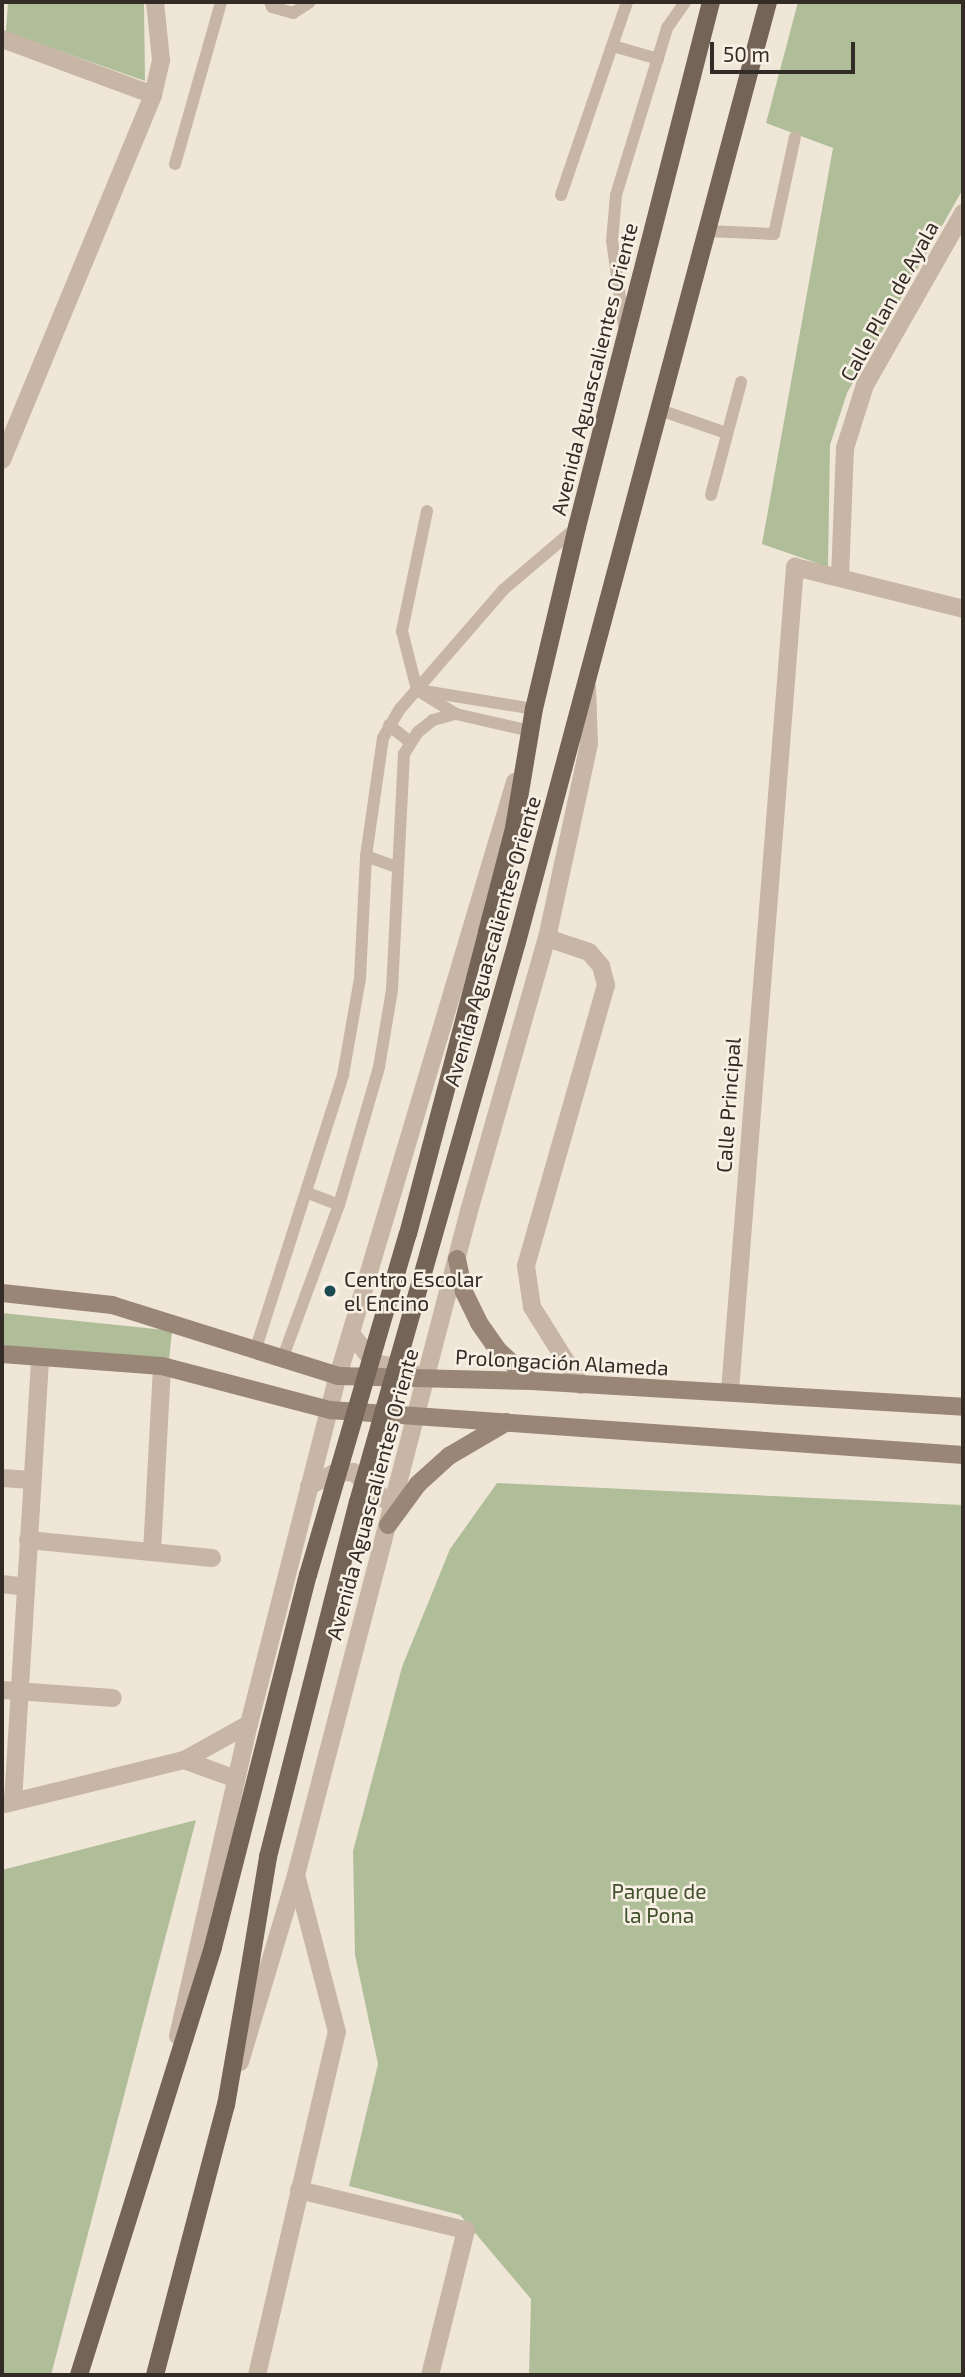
<!DOCTYPE html>
<html>
<head>
<meta charset="utf-8">
<style>
  body { margin:0 }
  #map { position:relative; width:965px; height:2377px; overflow:hidden; background:#f0e6d8; font-family:"Exo 2",sans-serif }
  div>[style] { position:absolute }
  .green>* { inset:0; background:#afbe99; transform-origin:0 0 }
  .service>* { height:12px; margin:-6px; padding:0 6px; transform-origin:6px; border-radius:6px; background:#c7b6a5 }
  .minor>* { height:18px; margin:-9px; padding:0 9px; transform-origin:9px; border-radius:9px; background:#c7b6a5 }
  .tertiary>* { height:18px; margin:-9px; padding:0 9px; transform-origin:9px; border-radius:9px; background:#c7b6a5 }
  .secondary>* { height:18px; margin:-9px; padding:0 9px; transform-origin:9px; border-radius:9px; background:#9a8676 }
  .primary>* { height:18px; margin:-9px; padding:0 9px; transform-origin:9px; border-radius:9px; background:#746357 }
  .primary-bridge>* { height:18px; margin:-9px; padding:0 9px; transform-origin:9px; border-radius:9px; background:#746357 }
  .dots>* { width:19px; height:19px; translate:-50% -50%; box-sizing:border-box; border:4px solid #f8f0e4; border-radius:50% }
  span { translate:-50% -50%; white-space:nowrap; text-align:center; line-height:1.15; -webkit-text-stroke:5px #f8f0e4; paint-order:stroke }
  .street-label { font-size:21px; color:#332b26 }
  .poi-label { font-size:21px; color:#332b26 }
  .left { translate:0 -50%; text-align:left }
  .park-label { font-size:21px; color:#40502b }
  .frame { position:absolute; inset:0; border:4px solid #332b26; pointer-events:none }
  .scale { position:absolute; left:710px; top:42px; width:145px; height:32px; box-sizing:border-box; border:4px solid #332b26; border-top:0; padding-left:9px; font-size:21px; line-height:24px; white-space:nowrap; color:#332b26; -webkit-text-stroke:5px #f8f0e4; paint-order:stroke }
</style>
</head>
<body>
<div id="map">
  <div class="green">
    <i style="clip-path:polygon(8px 2px,144px 2px,145px 81px,6px 32px)"></i>
    <i style="clip-path:polygon(798px 2px,963px 2px,963px 189px,847px 393px,830px 445px,828px 567px,762px 544px,833px 148px,766px 123px)"></i>
    <i style="left:2px;top:1313px;width:171px;height:32px;rotate:6deg"></i>
    <i style="clip-path:polygon(497px 1483px,963px 1505px,963px 2375px,529px 2375px,531px 2299px,460px 2215px,349px 2186px,378px 2064px,355px 1955px,353px 1851px,402px 1667px,450px 1549px)"></i>
    <i style="clip-path:polygon(196px 1820px,51px 2375px,2px 2375px,2px 1870px)"></i>
  </div>
  <div class="service">
    <i style="left:270px;top:2px;width:5px;rotate:68deg"></i>
    <i style="left:272px;top:7px;width:22px;rotate:16deg"></i>
    <i style="left:293px;top:13px;width:20px;rotate:-33deg"></i>
    <i style="left:613px;top:46px;width:47px;rotate:16.1deg"></i>
    <i style="left:175px;top:164px;width:168px;rotate:-74.1deg"></i>
    <i style="left:561px;top:195px;width:204px;rotate:-71.1deg"></i>
    <i style="left:707px;top:231px;width:67px;rotate:2.6deg"></i>
    <i style="left:774px;top:234px;width:99px;rotate:-77.8deg"></i>
    <i style="left:624px;top:326px;width:86px;rotate:-98deg"></i>
    <i style="left:612px;top:241px;width:46px;rotate:-85deg"></i>
    <i style="left:616px;top:195px;width:175px;rotate:-73deg"></i>
    <i style="left:667px;top:28px;width:32px;rotate:-55deg"></i>
    <i style="left:660px;top:410px;width:70px;rotate:19.2deg"></i>
    <i style="left:711px;top:495px;width:117px;rotate:-75.1deg"></i>
    <i style="left:427px;top:511px;width:123px;rotate:101.8deg"></i>
    <i style="left:402px;top:631px;width:61px;rotate:75.7deg"></i>
    <i style="left:417px;top:690px;width:46px;rotate:31.6deg"></i>
    <i style="left:424px;top:691px;width:111px;rotate:9.3deg"></i>
    <i style="left:389px;top:725px;width:27px;rotate:39deg"></i>
    <i style="left:366px;top:856px;width:32px;rotate:20deg"></i>
    <i style="left:308px;top:1193px;width:33px;rotate:21deg"></i>
    <i style="left:256px;top:1348px;width:287px;rotate:-72.3deg"></i>
    <i style="left:343px;top:1075px;width:97px;rotate:-80deg"></i>
    <i style="left:360px;top:979px;width:123px;rotate:-87.2deg"></i>
    <i style="left:366px;top:856px;width:119px;rotate:-81.8deg"></i>
    <i style="left:383px;top:738px;width:34px;rotate:-60deg"></i>
    <i style="left:400px;top:709px;width:157px;rotate:-49.1deg"></i>
    <i style="left:503px;top:590px;width:97px;rotate:-40.4deg"></i>
    <i style="left:283px;top:1357px;width:162px;rotate:-69.8deg"></i>
    <i style="left:339px;top:1205px;width:144px;rotate:-73.8deg"></i>
    <i style="left:379px;top:1067px;width:78px;rotate:-80.4deg"></i>
    <i style="left:392px;top:990px;width:236px;rotate:-87.1deg"></i>
    <i style="left:404px;top:754px;width:26px;rotate:-58deg"></i>
    <i style="left:418px;top:732px;width:19px;rotate:-39deg"></i>
    <i style="left:433px;top:720px;width:24px;rotate:-15deg"></i>
    <i style="left:456px;top:714px;width:76px;rotate:12.9deg"></i>
  </div>
  <div class="minor">
    <i style="left:2px;top:39px;width:161px;rotate:20.3deg"></i>
    <i style="left:2px;top:460px;width:395px;rotate:-67.5deg"></i>
    <i style="left:153px;top:95px;width:36px;rotate:-77deg"></i>
    <i style="left:161px;top:60px;width:58px;rotate:-95.9deg"></i>
    <i style="left:840px;top:578px;width:130px;rotate:-87.8deg"></i>
    <i style="left:845px;top:448px;width:66px;rotate:-72.4deg"></i>
    <i style="left:865px;top:385px;width:198px;rotate:-60.3deg"></i>
    <i style="left:547px;top:938px;width:44px;rotate:18.4deg"></i>
    <i style="left:589px;top:952px;width:18px;rotate:49deg"></i>
    <i style="left:601px;top:966px;width:20px;rotate:75deg"></i>
    <i style="left:606px;top:985px;width:292px;rotate:105.9deg"></i>
    <i style="left:526px;top:1266px;width:41px;rotate:81.7deg"></i>
    <i style="left:532px;top:1307px;width:92px;rotate:57.9deg"></i>
    <i style="left:730px;top:1391px;width:827px;rotate:-85.49deg"></i>
    <i style="left:795px;top:567px;width:173px;rotate:14deg"></i>
    <i style="left:2px;top:1478px;width:30px;rotate:4deg"></i>
    <i style="left:28px;top:1540px;width:185px;rotate:5.6deg"></i>
    <i style="left:152px;top:1552px;width:186px;rotate:-86.9deg"></i>
    <i style="left:2px;top:1584px;width:23px;rotate:7deg"></i>
    <i style="left:2px;top:1690px;width:111px;rotate:4.1deg"></i>
    <i style="left:184px;top:1760px;width:55px;rotate:20.1deg"></i>
    <i style="left:13px;top:1802px;width:447px;rotate:-86.5deg"></i>
    <i style="left:5px;top:1804px;width:184px;rotate:-13.8deg"></i>
    <i style="left:184px;top:1760px;width:74px;rotate:-29deg"></i>
    <i style="left:299px;top:2190px;width:172px;rotate:13.5deg"></i>
    <i style="left:466px;top:2230px;width:149px;rotate:103.9deg"></i>
  </div>
  <div class="tertiary">
    <i style="left:352px;top:1335px;width:36px;rotate:51deg"></i>
    <i style="left:375px;top:1363px;width:36px;rotate:11deg"></i>
    <i style="left:309px;top:1486px;width:28px;rotate:-27deg"></i>
    <i style="left:334px;top:1473px;width:19px;rotate:-3deg"></i>
    <i style="left:353px;top:1472px;width:52px;rotate:40.4deg"></i>
    <i style="left:178px;top:2036px;width:320px;rotate:-77.2deg"></i>
    <i style="left:249px;top:1724px;width:359px;rotate:-75.7deg"></i>
    <i style="left:338px;top:1376px;width:620px;rotate:-73.41deg"></i>
    <i style="left:240px;top:2062px;width:195px;rotate:-73.3deg"></i>
    <i style="left:296px;top:1875px;width:686px;rotate:-75.4deg"></i>
    <i style="left:469px;top:1211px;width:284px;rotate:-74.1deg"></i>
    <i style="left:547px;top:938px;width:198px;rotate:-77.8deg"></i>
    <i style="left:589px;top:744px;width:57px;rotate:-92deg"></i>
    <i style="left:257px;top:2375px;width:352px;rotate:-76.9deg"></i>
    <i style="left:337px;top:2032px;width:162px;rotate:-104.6deg"></i>
  </div>
  <div class="secondary">
    <i style="left:457px;top:1259px;width:34px;rotate:78deg"></i>
    <i style="left:464px;top:1292px;width:34px;rotate:64deg"></i>
    <i style="left:479px;top:1323px;width:33px;rotate:55deg"></i>
    <i style="left:498px;top:1350px;width:45px;rotate:43.2deg"></i>
    <i style="left:2px;top:1293px;width:111px;rotate:6.2deg"></i>
    <i style="left:112px;top:1305px;width:237px;rotate:17.4deg"></i>
    <i style="left:338px;top:1376px;width:193px;rotate:1.5deg"></i>
    <i style="left:531px;top:1381px;width:433px;rotate:3.4deg"></i>
    <i style="left:2px;top:1354px;width:160px;rotate:4.3deg"></i>
    <i style="left:162px;top:1366px;width:174px;rotate:14.7deg"></i>
    <i style="left:330px;top:1410px;width:635px;rotate:4.07deg"></i>
    <i style="left:388px;top:1525px;width:51px;rotate:-53.8deg"></i>
    <i style="left:418px;top:1484px;width:42px;rotate:-42.1deg"></i>
    <i style="left:449px;top:1456px;width:67px;rotate:-30.4deg"></i>
  </div>
  <div class="primary">
    <i style="left:487px;top:932px;width:107px;rotate:-75.4deg"></i>
    <i style="left:514px;top:828px;width:121px;rotate:-80.5deg"></i>
    <i style="left:534px;top:709px;width:187px;rotate:-76.7deg"></i>
    <i style="left:577px;top:527px;width:542px;rotate:-75.68deg"></i>
    <i style="left:517px;top:942px;width:973px;rotate:-75.05deg"></i>
    <i style="left:79px;top:2375px;width:448px;rotate:-72.6deg"></i>
    <i style="left:155px;top:2375px;width:279px;rotate:-75.3deg"></i>
    <i style="left:226px;top:2105px;width:147px;rotate:-80.2deg"></i>
  </div>
  <div class="primary-bridge">
    <i style="left:213px;top:1947px;width:384px;rotate:-75.7deg"></i>
    <i style="left:308px;top:1575px;width:355px;rotate:-73.7deg"></i>
    <i style="left:408px;top:1234px;width:312px;rotate:-75.3deg"></i>
    <i style="left:251px;top:1960px;width:104px;rotate:-80.6deg"></i>
    <i style="left:268px;top:1857px;width:366px;rotate:-75.8deg"></i>
    <i style="left:358px;top:1502px;width:582px;rotate:-74.15deg"></i>
  </div>
  <div class="dots">
    <i style="left:330px;top:1291px;background:#1d4b52"></i>
  </div>
  <div class="street-label">
    <span style="left:889px;top:301px;rotate:-61deg">Calle Plan de Ayala</span>
    <span style="left:594px;top:369px;rotate:-76deg">Avenida Aguascalientes Oriente</span>
    <span style="left:492px;top:941px;rotate:-74deg">Avenida Aguascalientes Oriente</span>
    <span style="left:728px;top:1105px;rotate:-86deg">Calle Principal</span>
    <span style="left:562px;top:1362px;rotate:3deg">Prolongación Alameda</span>
    <span style="left:372px;top:1494px;rotate:-75deg">Avenida Aguascalientes Oriente</span>
  </div>
  <div class="poi-label">
    <span class="left" style="left:344px;top:1291px">Centro Escolar<br>el Encino</span>
  </div>
  <div class="park-label">
    <span style="left:659px;top:1903px">Parque de<br>la Pona</span>
  </div>
  <div class="frame"></div>
  <div class="scale">50 m</div>
</div>
</body>
</html>
